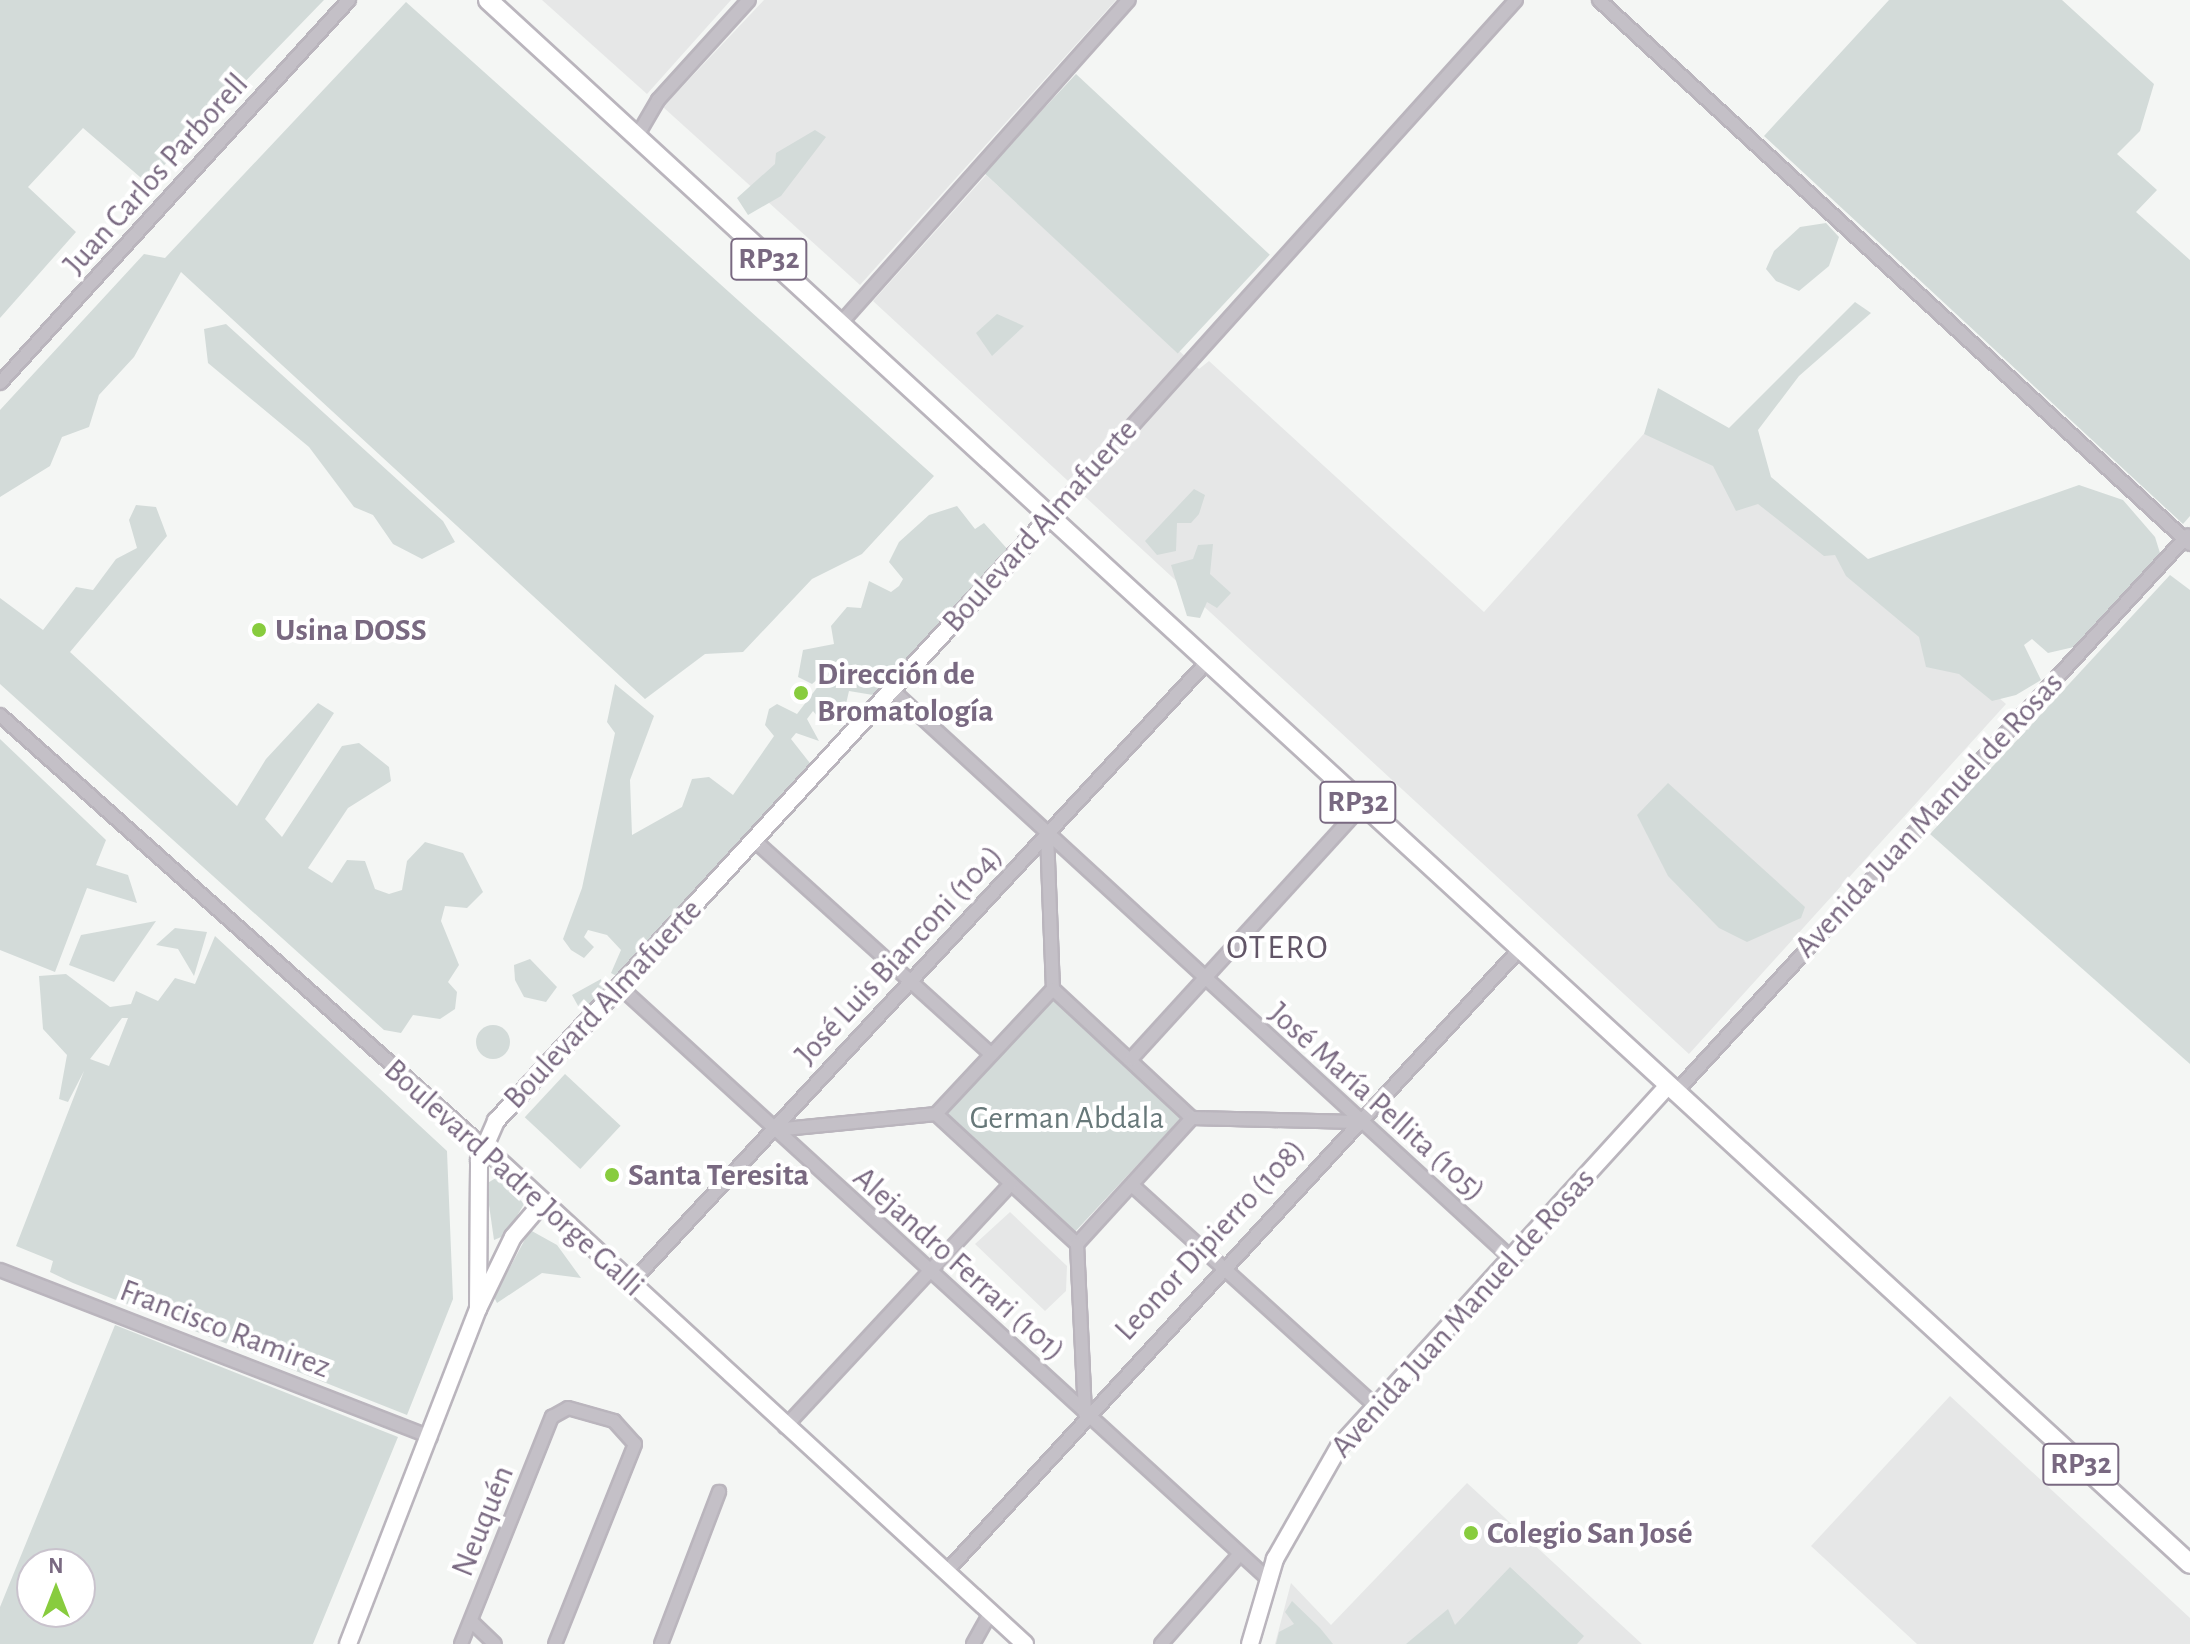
<!DOCTYPE html>
<html>
<head>
<meta charset="utf-8">
<style>
  body { margin:0 }
  #map { position:relative; width:2190px; height:1644px; overflow:hidden; background:#f4f6f4; font-family:"Alegreya Sans",sans-serif }
  div>[style] { position:absolute }
  .built>* { inset:0; background:#e6e7e7 }
  .green>* { inset:0; background:#d3dbd9; transform-origin:0 0 }
  .round { border-radius:50% }
  .roads { filter:drop-shadow(2px 0 #bab5bd) drop-shadow(-2px 0 #bab5bd) drop-shadow(0 2px #bab5bd) drop-shadow(0 -2px #bab5bd) }
  .minor>* { height:12px; margin:-6px; padding:0 6px; transform-origin:6px; border-radius:6px; background:#c4c0c7 }
  .secondary>* { height:16px; margin:-8px; padding:0 8px; transform-origin:8px; border-radius:8px; background:#fff }
  .primary>* { height:18px; margin:-9px; padding:0 9px; transform-origin:9px; border-radius:9px; background:#fff }
  .dots>* { width:22px; height:22px; translate:-50% -50%; box-sizing:border-box; border:4px solid #fff; border-radius:50% }
  span { translate:-50% -50%; white-space:nowrap; text-align:center; line-height:1.15; -webkit-text-stroke:8px #fff; paint-order:stroke }
  .shield-label span { padding:2px 6px; background:#fff; border:2px solid; border-radius:6px; -webkit-text-stroke-width:0 }
  .shield-label { font-size:30px; color:#796981; font-weight:700 }
  .street-label { font-size:32px; color:#796981 }
  .poi-label { font-size:32px; color:#796981; font-weight:700 }
  .left { translate:0 -50%; text-align:left }
  .park-label { font-size:32px; color:#677879 }
  .neighbourhood-label { font-size:34px; color:#625667; letter-spacing:2px }
  .north { position:absolute; left:16px; top:1548px; width:80px; height:80px; box-sizing:border-box; background:#fff; border:2px solid #c9c3cd; border-radius:50%; rotate:0deg; font-size:22px; font-weight:700; line-height:32px; text-align:center; color:#796981 }
  .north::after { content:''; display:block; margin:auto; width:28px; height:36px; background:#88cc3e; clip-path:polygon(50% 0,100% 100%,50% 72%,0 100%) }
</style>
</head>
<body>
<div id="map">
  <div class="built">
    <i style="clip-path:polygon(542px 0,731px 0,647px 94px)"></i>
    <i style="clip-path:polygon(764px 0,1116px 0,860px 285px,663px 107px)"></i>
    <i style="clip-path:polygon(986px 175px,1199px 369px,1209px 361px,1484px 612px,1667px 408px,2006px 704px,1689px 1054px,873px 301px)"></i>
    <i style="clip-path:polygon(1010px 1212px,1067px 1266px,1066px 1291px,1045px 1311px,975px 1244px)"></i>
    <i style="clip-path:polygon(1950px 1396px,2190px 1618px,2190px 1644px,1917px 1644px,1811px 1546px)"></i>
    <i style="clip-path:polygon(1467px 1483px,1642px 1644px,1275px 1644px,1291px 1583px,1331px 1625px)"></i>
  </div>
  <div class="green">
    <i style="clip-path:polygon(0 0,324px 0,147px 183px,83px 128px,28px 187px,76px 232px,0 318px)"></i>
    <i style="clip-path:polygon(1889px 0,2062px 0,2154px 84px,2140px 131px,2117px 154px,2157px 190px,2136px 212px,2190px 260px,2190px 516px,2183px 524px,1764px 136px)"></i>
    <i style="clip-path:polygon(406px 2px,934px 476px,862px 554px,812px 579px,743px 652px,705px 654px,645px 699px,181px 272px,134px 357px,99px 395px,89px 427px,62px 437px,50px 466px,0 497px,0 410px,144px 254px,165px 258px)"></i>
    <i style="left:1076px;top:74px;width:265px;height:135px;rotate:43deg"></i>
    <i style="clip-path:polygon(815px 130px,826px 137px,781px 196px,748px 215px,737px 198px,775px 164px,776px 153px)"></i>
    <i style="clip-path:polygon(1826px 223px,1839px 237px,1829px 266px,1799px 291px,1776px 281px,1766px 269px,1774px 251px,1800px 227px)"></i>
    <i style="clip-path:polygon(1855px 302px,1871px 313px,1799px 376px,1758px 430px,1771px 477px,1868px 559px,2079px 485px,2123px 500px,2155px 537px,2160px 553px,2074px 647px,2048px 653px,2032px 639px,2024px 645px,2041px 680px,2016px 695px,1992px 701px,1959px 674px,1926px 667px,1919px 637px,1846px 576px,1835px 555px,1824px 556px,1758px 504px,1736px 511px,1713px 466px,1644px 434px,1658px 388px,1729px 428px)"></i>
    <i style="clip-path:polygon(997px 314px,1024px 326px,992px 356px,976px 333px)"></i>
    <i style="clip-path:polygon(226px 324px,443px 521px,455px 542px,422px 559px,393px 544px,373px 515px,354px 507px,309px 447px,208px 363px,204px 329px)"></i>
    <i style="clip-path:polygon(1194px 489px,1205px 495px,1199px 514px,1191px 523px,1177px 523px,1176px 551px,1157px 555px,1145px 541px)"></i>
    <i style="clip-path:polygon(136px 505px,156px 507px,167px 536px,70px 652px,237px 806px,266px 759px,318px 703px,334px 713px,265px 819px,282px 837px,342px 746px,359px 743px,389px 767px,391px 781px,348px 808px,308px 868px,332px 883px,347px 860px,365px 861px,375px 889px,389px 894px,402px 890px,407px 861px,425px 842px,463px 853px,483px 892px,467px 908px,445px 906px,441px 921px,459px 965px,448px 982px,457px 992px,455px 1009px,440px 1019px,413px 1015px,401px 1033px,384px 1030px,0 684px,0 598px,43px 630px,76px 587px,93px 590px,116px 559px,137px 548px,129px 520px)"></i>
    <i style="clip-path:polygon(957px 506px,975px 529px,984px 523px,1010px 552px,891px 681px,877px 680px,879px 696px,849px 691px,842px 721px,822px 722px,813px 711px,807px 719px,819px 741px,796px 733px,791px 739px,813px 767px,654px 940px,642px 941px,622px 979px,611px 973px,621px 950px,607px 935px,588px 930px,584px 937px,594px 947px,584px 958px,571px 950px,563px 939px,582px 888px,615px 733px,607px 722px,615px 684px,654px 716px,630px 780px,632px 835px,682px 807px,692px 779px,709px 777px,733px 795px,774px 736px,765px 725px,769px 709px,777px 704px,797px 714px,835px 664px,812px 684px,798px 677px,803px 650px,834px 644px,831px 626px,847px 607px,861px 608px,869px 581px,891px 592px,899px 586px,903px 579px,889px 562px,899px 542px,929px 515px)"></i>
    <i style="clip-path:polygon(1213px 544px,1210px 574px,1231px 593px,1217px 608px,1207px 602px,1200px 618px,1187px 616px,1171px 565px,1193px 559px,1198px 545px)"></i>
    <i style="clip-path:polygon(2170px 575px,2190px 590px,2190px 1064px,1930px 834px)"></i>
    <i style="clip-path:polygon(0 739px,106px 840px,96px 865px,128px 875px,137px 903px,87px 888px,55px 972px,0 950px)"></i>
    <i style="clip-path:polygon(1668px 783px,1805px 907px,1801px 918px,1747px 942px,1719px 928px,1668px 876px,1637px 815px)"></i>
    <i style="clip-path:polygon(156px 921px,114px 982px,69px 965px,81px 935px)"></i>
    <i style="clip-path:polygon(175px 928px,207px 932px,194px 976px,178px 949px,156px 945px)"></i>
    <i style="clip-path:polygon(evenodd,215px 936px,447px 1151px,453px 1299px,407px 1415px,73px 1283px,50px 1272px,53px 1261px,16px 1246px,84px 1071px,68px 1102px,59px 1099px,67px 1055px,43px 1029px,39px 976px,66px 974px,110px 1007px,131px 1004px,136px 991px,158px 1001px,175px 978px,195px 984px,215px 936px,122px 1018px,128px 1018px,109px 1066px,90px 1059px,122px 1018px)"></i>
    <i style="clip-path:polygon(530px 959px,557px 987px,546px 1002px,524px 997px,515px 980px,514px 965px)"></i>
    <i style="clip-path:polygon(601px 979px,605px 995px,582px 1013px,572px 995px)"></i>
    <i style="left:1055px;top:998px;width:174px;height:160px;rotate:43deg"></i>
    <i class="round" style="left:476px;top:1025px;width:34px;height:34px"></i>
    <i style="left:565px;top:1074px;width:76px;height:59px;rotate:43deg"></i>
    <i style="clip-path:polygon(499px 1176px,524px 1204px,506px 1235px,494px 1240px,486px 1184px)"></i>
    <i style="clip-path:polygon(530px 1230px,557px 1245px,581px 1278px,542px 1273px,497px 1303px,494px 1297px)"></i>
    <i style="clip-path:polygon(evenodd,115px 1325px,398px 1437px,313px 1644px,0 1644px,0 1607px,115px 1325px,32px 1564px,80px 1564px,80px 1612px,32px 1612px,32px 1564px)"></i>
    <i style="clip-path:polygon(1510px 1567px,1584px 1636px,1577px 1644px,1406px 1644px,1448px 1609px,1455px 1625px)"></i>
    <i style="clip-path:polygon(1292px 1601px,1320px 1628px,1333px 1644px,1276px 1644px,1279px 1632px,1294px 1624px,1285px 1612px)"></i>
  </div>
  <div class="roads">
    <div class="minor">
      <i style="left:1599px;top:0;width:803px;rotate:42.63deg"></i>
      <i style="left:637px;top:136px;width:42px;rotate:-59.7deg"></i>
      <i style="left:658px;top:100px;width:135px;rotate:-47.7deg"></i>
      <i style="left:840px;top:324px;width:434px;rotate:-48.3deg"></i>
      <i style="left:0;top:383px;width:518px;rotate:-47.66deg"></i>
      <i style="left:1050px;top:517px;width:696px;rotate:-47.97deg"></i>
      <i style="left:892px;top:690px;width:839px;rotate:42.54deg"></i>
      <i style="left:0;top:715px;width:647px;rotate:41.74deg"></i>
      <i style="left:1047px;top:834px;width:155px;rotate:87.8deg"></i>
      <i style="left:754px;top:840px;width:316px;rotate:42.1deg"></i>
      <i style="left:619px;top:986px;width:878px;rotate:42.41deg"></i>
      <i style="left:1053px;top:989px;width:190px;rotate:42.9deg"></i>
      <i style="left:1131px;top:1059px;width:344px;rotate:-47.6deg"></i>
      <i style="left:1674px;top:1094px;width:759px;rotate:-47.4deg"></i>
      <i style="left:936px;top:1114px;width:192px;rotate:42.7deg"></i>
      <i style="left:936px;top:1114px;width:171px;rotate:-46.9deg"></i>
      <i style="left:1192px;top:1118px;width:165px;rotate:1.4deg"></i>
      <i style="left:774px;top:1130px;width:163px;rotate:-5.6deg"></i>
      <i style="left:1133px;top:1186px;width:324px;rotate:42.2deg"></i>
      <i style="left:1077px;top:1244px;width:171px;rotate:-47.6deg"></i>
      <i style="left:1077px;top:1244px;width:170px;rotate:87.3deg"></i>
      <i style="left:0;top:1270px;width:462px;rotate:21.2deg"></i>
      <i style="left:630px;top:1284px;width:848px;rotate:-47.15deg"></i>
      <i style="left:785px;top:1427px;width:332px;rotate:-47.1deg"></i>
      <i style="left:946px;top:1572px;width:846px;rotate:-47.35deg"></i>
      <i style="left:471px;top:1621px;width:33px;rotate:44deg"></i>
      <i style="left:461px;top:1644px;width:245px;rotate:-68.2deg"></i>
      <i style="left:552px;top:1417px;width:18px;rotate:-29deg"></i>
      <i style="left:568px;top:1408px;width:48px;rotate:15.8deg"></i>
      <i style="left:614px;top:1421px;width:31px;rotate:48deg"></i>
      <i style="left:635px;top:1444px;width:215px;rotate:111.8deg"></i>
      <i style="left:661px;top:1644px;width:163px;rotate:-69.1deg"></i>
      <i style="left:973px;top:1644px;width:37px;rotate:-61deg"></i>
      <i style="left:1161px;top:1644px;width:118px;rotate:-48.8deg"></i>
    </div>
    <div class="secondary">
      <i style="left:483px;top:1146px;width:736px;rotate:42.58deg"></i>
      <i style="left:478px;top:1309px;width:149px;rotate:-89.6deg"></i>
      <i style="left:479px;top:1160px;width:43px;rotate:-66.4deg"></i>
      <i style="left:496px;top:1121px;width:820px;rotate:-47.47deg"></i>
      <i style="left:348px;top:1644px;width:359px;rotate:-68.8deg"></i>
      <i style="left:478px;top:1309px;width:80px;rotate:-64.1deg"></i>
      <i style="left:513px;top:1237px;width:45px;rotate:-49.5deg"></i>
      <i style="left:1250px;top:1644px;width:89px;rotate:-73.6deg"></i>
      <i style="left:1275px;top:1559px;width:129px;rotate:-60.3deg"></i>
      <i style="left:1339px;top:1447px;width:487px;rotate:-47.7deg"></i>
    </div>
    <div class="primary">
      <i style="left:488px;top:0;width:2311px;rotate:42.58deg"></i>
    </div>
  </div>
  <div class="dots">
    <i style="left:259px;top:630px;background:#88cc3e"></i>
    <i style="left:801px;top:693px;background:#88cc3e"></i>
    <i style="left:612px;top:1175px;background:#88cc3e"></i>
    <i style="left:1471px;top:1533px;background:#88cc3e"></i>
  </div>
  <div class="shield-label">
    <span style="left:769px;top:259px">RP32</span>
    <span style="left:1358px;top:802px">RP32</span>
    <span style="left:2081px;top:1464px">RP32</span>
  </div>
  <div class="street-label">
    <span style="left:156px;top:174px;rotate:-48deg">Juan Carlos Parborell</span>
    <span style="left:1040px;top:526px;rotate:-48deg">Boulevard Almafuerte</span>
    <span style="left:1929px;top:815px;rotate:-47deg">Avenida Juan Manuel de Rosas</span>
    <span style="left:899px;top:955px;rotate:-47deg">José Luis Bianconi (104)</span>
    <span style="left:603px;top:1004px;rotate:-47deg">Boulevard Almafuerte</span>
    <span style="left:1377px;top:1102px;rotate:42deg">José María Pellita (105)</span>
    <span style="left:514px;top:1178px;rotate:42deg">Boulevard Padre Jorge Galli</span>
    <span style="left:1210px;top:1240px;rotate:-47deg">Leonor Dipierro (108)</span>
    <span style="left:959px;top:1264px;rotate:42deg">Alejandro Ferrari (101)</span>
    <span style="left:1463px;top:1313px;rotate:-48deg">Avenida Juan Manuel de Rosas</span>
    <span style="left:225px;top:1329px;rotate:21deg">Francisco Ramirez</span>
    <span style="left:483px;top:1521px;rotate:-68deg">Neuquén</span>
  </div>
  <div class="poi-label">
    <span class="left" style="left:275px;top:630px">Usina DOSS</span>
    <span class="left" style="left:817px;top:693px">Dirección de<br>Bromatología</span>
    <span class="left" style="left:628px;top:1175px">Santa Teresita</span>
    <span class="left" style="left:1487px;top:1533px">Colegio San José</span>
  </div>
  <div class="park-label">
    <span style="left:1067px;top:1118px">German Abdala</span>
  </div>
  <div class="neighbourhood-label">
    <span style="left:1278px;top:949px">OTERO</span>
  </div>
  <div class="north">N</div>
</div>
</body>
</html>
